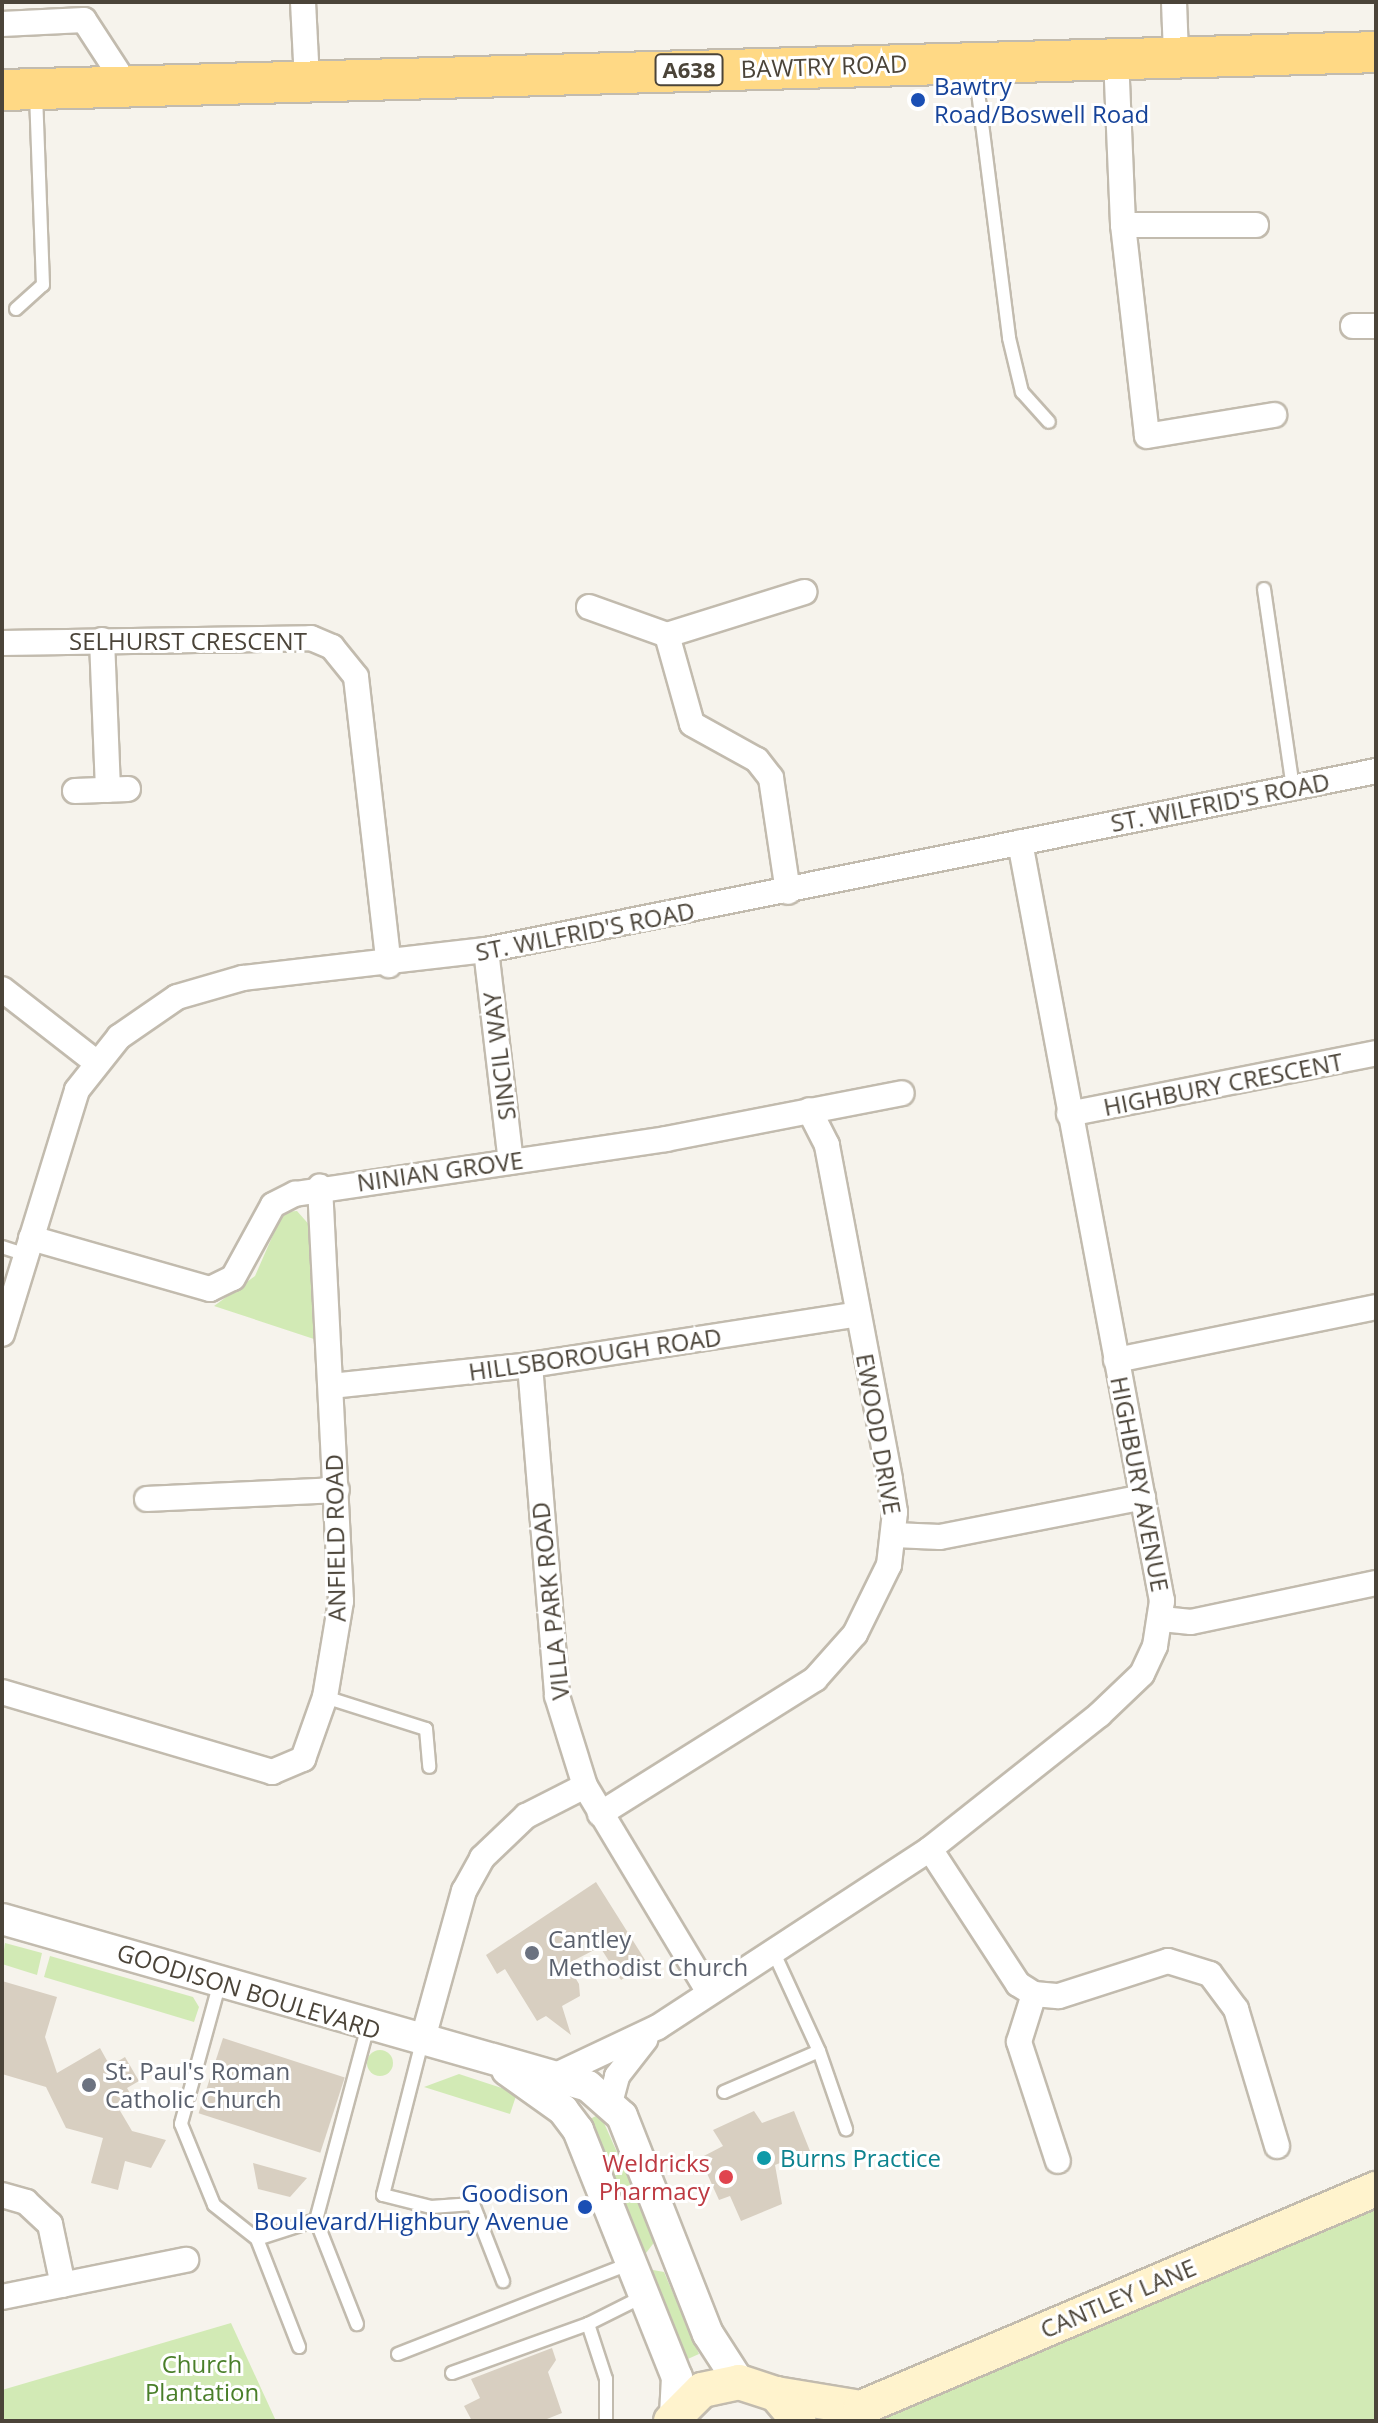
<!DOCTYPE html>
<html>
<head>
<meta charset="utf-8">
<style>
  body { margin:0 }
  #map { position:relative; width:1378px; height:2423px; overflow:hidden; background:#f6f3ec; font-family:"Open Sans",sans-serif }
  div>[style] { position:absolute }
  .green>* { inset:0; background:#d2eab5 }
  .round { border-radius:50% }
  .building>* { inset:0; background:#d8cfc1; transform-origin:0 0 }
  .roads { filter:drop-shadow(2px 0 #c2bbae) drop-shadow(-2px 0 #c2bbae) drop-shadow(0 2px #c2bbae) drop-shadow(0 -2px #c2bbae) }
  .service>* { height:12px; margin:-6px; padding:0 6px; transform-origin:6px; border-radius:6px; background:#fff }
  .minor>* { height:24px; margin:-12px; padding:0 12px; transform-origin:12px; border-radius:12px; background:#fff }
  .tertiary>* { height:30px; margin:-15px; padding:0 15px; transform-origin:15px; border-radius:15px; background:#fff }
  .secondary>* { height:34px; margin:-17px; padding:0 17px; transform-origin:17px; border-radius:17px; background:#fff3cd }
  .trunk>* { height:40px; margin:-20px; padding:0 20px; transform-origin:20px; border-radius:20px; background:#ffd985 }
  .dots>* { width:22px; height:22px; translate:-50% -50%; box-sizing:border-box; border:4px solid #fff; border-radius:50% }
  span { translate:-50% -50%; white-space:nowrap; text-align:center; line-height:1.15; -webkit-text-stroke:6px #fff; paint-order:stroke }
  .shield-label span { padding:2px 6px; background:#fff; border:2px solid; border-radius:6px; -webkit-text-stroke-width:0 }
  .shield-label { font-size:22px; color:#4b4439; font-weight:700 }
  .street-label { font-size:24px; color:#4b4439 }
  .transit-label { font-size:24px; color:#164399 }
  .left { translate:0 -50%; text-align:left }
  .right { translate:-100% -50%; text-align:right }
  .worship-label { font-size:24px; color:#5b616d }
  .culture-label { font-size:24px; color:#0d838f }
  .health-label { font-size:24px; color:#be3a42 }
  .park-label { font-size:24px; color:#4a7f2a }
  .frame { position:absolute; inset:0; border:4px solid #4b4439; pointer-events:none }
</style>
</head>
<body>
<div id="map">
  <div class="green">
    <i style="clip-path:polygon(297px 1211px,312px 1228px,323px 1342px,214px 1306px,255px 1276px,283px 1212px)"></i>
    <i style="clip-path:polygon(5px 1943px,42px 1953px,37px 1975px,2px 1964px)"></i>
    <i style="clip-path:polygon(50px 1956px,193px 1997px,199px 2007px,194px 2022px,44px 1977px)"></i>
    <i class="round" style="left:367px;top:2050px;width:26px;height:26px"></i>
    <i style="clip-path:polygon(459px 2074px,517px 2093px,510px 2114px,424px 2087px)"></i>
    <i style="clip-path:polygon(600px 2114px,656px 2240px,646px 2253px,638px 2251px,582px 2123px)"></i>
    <i style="clip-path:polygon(1376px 2195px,1376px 2421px,854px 2421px)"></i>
    <i style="clip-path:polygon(653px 2270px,664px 2272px,699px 2354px,681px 2362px,647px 2276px)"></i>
    <i style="clip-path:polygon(231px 2323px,276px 2421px,2px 2421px,2px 2390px)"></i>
  </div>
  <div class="building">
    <i style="clip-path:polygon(596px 1882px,647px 1963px,621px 1980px,600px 1947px,567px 1964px,579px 1984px,580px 1996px,562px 2006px,571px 2035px,546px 2016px,537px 2021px,505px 1969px,497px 1974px,486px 1955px)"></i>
    <i style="clip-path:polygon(2px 1981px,57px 1997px,45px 2037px,57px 2073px,100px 2048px,110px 2066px,125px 2057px,139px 2081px,127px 2088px,134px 2100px,119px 2109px,132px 2131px,166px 2140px,151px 2168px,125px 2161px,118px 2190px,91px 2183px,103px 2138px,66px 2128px,46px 2087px,2px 2074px)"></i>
    <i style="left:223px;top:2038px;width:128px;height:79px;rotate:18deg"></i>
    <i style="clip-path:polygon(754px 2111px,762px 2123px,794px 2111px,810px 2151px,775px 2165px,782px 2204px,741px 2221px,730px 2196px,719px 2200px,700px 2158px,723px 2146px,713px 2130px)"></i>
    <i style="clip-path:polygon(253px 2163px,307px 2178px,290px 2197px,258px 2189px)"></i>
    <i style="clip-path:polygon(552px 2348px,556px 2360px,548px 2372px,562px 2413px,542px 2421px,472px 2421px,464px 2406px,480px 2398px,471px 2379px)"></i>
  </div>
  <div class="roads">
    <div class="service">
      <i style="left:975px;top:68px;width:272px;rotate:82.8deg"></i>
      <i style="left:1009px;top:338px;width:56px;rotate:76.5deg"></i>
      <i style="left:1022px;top:392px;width:40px;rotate:48deg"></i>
      <i style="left:16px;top:309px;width:36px;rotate:-42deg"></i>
      <i style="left:43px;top:285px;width:189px;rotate:-92.1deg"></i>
      <i style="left:1264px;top:589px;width:201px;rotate:81.7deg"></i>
      <i style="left:2px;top:1247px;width:25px;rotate:18deg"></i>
      <i style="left:325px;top:1697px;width:106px;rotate:17.6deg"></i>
      <i style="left:426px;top:1729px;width:38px;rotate:85deg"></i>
      <i style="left:220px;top:1982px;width:147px;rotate:105.4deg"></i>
      <i style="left:181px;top:2124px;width:87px;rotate:67.8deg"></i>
      <i style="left:214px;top:2205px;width:55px;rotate:38.3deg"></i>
      <i style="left:257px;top:2239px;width:62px;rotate:-17.9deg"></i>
      <i style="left:316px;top:2220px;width:112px;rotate:68.5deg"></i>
      <i style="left:422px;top:2042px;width:158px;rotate:104.3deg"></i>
      <i style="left:383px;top:2195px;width:49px;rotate:14deg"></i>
      <i style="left:431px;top:2207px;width:42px;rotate:-4.1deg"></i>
      <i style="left:473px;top:2204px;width:83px;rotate:68.7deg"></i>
      <i style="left:819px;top:2051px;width:83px;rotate:70.9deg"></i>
      <i style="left:724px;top:2092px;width:103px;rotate:-23.3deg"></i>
      <i style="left:819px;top:2051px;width:110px;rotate:-114.7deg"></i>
      <i style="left:316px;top:2220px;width:201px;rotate:-75deg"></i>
      <i style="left:257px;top:2239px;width:116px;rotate:68.7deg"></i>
      <i style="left:398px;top:2354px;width:250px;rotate:-21.3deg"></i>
      <i style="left:452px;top:2373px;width:145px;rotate:-19.8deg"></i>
      <i style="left:606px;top:2421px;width:42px;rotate:-90deg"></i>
      <i style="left:606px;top:2379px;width:58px;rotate:-108.1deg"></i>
      <i style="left:588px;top:2324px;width:60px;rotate:-26.6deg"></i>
    </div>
    <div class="minor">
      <i style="left:303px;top:2px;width:78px;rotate:87.1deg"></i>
      <i style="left:1174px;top:2px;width:53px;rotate:87.8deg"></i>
      <i style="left:2px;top:24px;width:82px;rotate:-2.8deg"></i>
      <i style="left:84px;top:20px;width:79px;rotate:56.9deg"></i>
      <i style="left:1116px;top:57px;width:168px;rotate:87.6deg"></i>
      <i style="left:1123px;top:225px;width:212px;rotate:83.5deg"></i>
      <i style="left:1147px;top:436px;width:129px;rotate:-9.4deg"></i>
      <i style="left:1123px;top:225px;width:133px"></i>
      <i style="left:1353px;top:326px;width:23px"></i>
      <i style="left:589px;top:607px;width:83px;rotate:19.7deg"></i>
      <i style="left:667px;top:635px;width:144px;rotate:-17.4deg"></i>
      <i style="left:667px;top:635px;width:92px;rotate:74.3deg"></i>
      <i style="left:692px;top:724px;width:74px;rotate:29deg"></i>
      <i style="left:757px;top:760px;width:23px;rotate:52deg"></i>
      <i style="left:771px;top:778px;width:115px;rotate:81.5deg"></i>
      <i style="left:102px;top:640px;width:150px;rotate:87.7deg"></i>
      <i style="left:2px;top:643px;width:309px;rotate:-0.9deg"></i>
      <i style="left:311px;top:638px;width:23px;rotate:23deg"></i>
      <i style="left:332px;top:647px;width:38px;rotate:51deg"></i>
      <i style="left:356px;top:677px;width:290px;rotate:83.5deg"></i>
      <i style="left:75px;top:791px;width:53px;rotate:-2.2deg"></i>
      <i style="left:486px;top:950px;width:213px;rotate:83.3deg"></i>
      <i style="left:2px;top:989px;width:120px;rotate:37.9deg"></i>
      <i style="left:1069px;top:1114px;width:313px;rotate:-11.2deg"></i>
      <i style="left:31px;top:1238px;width:186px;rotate:15.9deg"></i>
      <i style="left:210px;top:1289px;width:25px;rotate:-26deg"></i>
      <i style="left:233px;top:1278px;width:83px;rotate:-61.3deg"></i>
      <i style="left:273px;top:1205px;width:25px;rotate:-27deg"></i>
      <i style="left:295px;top:1194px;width:375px;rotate:-8.4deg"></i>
      <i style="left:666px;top:1139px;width:240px;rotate:-11deg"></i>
      <i style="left:2px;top:1334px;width:255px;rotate:-72.9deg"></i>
      <i style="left:77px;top:1090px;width:68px;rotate:-51.6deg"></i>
      <i style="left:119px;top:1037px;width:70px;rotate:-34.6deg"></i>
      <i style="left:177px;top:997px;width:69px;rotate:-16.1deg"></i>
      <i style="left:243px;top:978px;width:245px;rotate:-6.6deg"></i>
      <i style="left:486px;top:950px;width:908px;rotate:-11.37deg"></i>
      <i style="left:1116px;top:1360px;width:265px;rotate:-11.5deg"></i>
      <i style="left:530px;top:1365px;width:332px;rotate:85.3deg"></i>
      <i style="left:557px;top:1696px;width:94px;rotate:72.7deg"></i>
      <i style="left:585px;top:1786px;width:240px;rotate:59deg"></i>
      <i style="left:331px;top:1386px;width:200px;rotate:-6deg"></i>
      <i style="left:530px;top:1365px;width:332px;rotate:-8.8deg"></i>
      <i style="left:147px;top:1499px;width:190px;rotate:-2.7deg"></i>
      <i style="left:894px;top:1535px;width:46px;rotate:2.5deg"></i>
      <i style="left:940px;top:1537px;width:207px;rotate:-11.1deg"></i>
      <i style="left:1162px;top:1619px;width:29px;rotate:6deg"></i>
      <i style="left:1191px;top:1622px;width:189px;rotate:-11.9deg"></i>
      <i style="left:2px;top:1692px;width:282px;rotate:16.5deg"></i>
      <i style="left:272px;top:1772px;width:34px;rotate:-23deg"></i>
      <i style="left:303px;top:1759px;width:66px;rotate:-70.5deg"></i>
      <i style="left:325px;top:1697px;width:97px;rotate:-80.5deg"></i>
      <i style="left:341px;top:1601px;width:415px;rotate:-92.9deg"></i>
      <i style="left:600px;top:1814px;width:254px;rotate:-32.1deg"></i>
      <i style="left:815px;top:1679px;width:60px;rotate:-48.4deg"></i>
      <i style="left:855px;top:1634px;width:77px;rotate:-63.8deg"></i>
      <i style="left:889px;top:1565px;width:53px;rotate:-83.5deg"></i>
      <i style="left:895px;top:1512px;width:33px;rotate:-99deg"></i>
      <i style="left:890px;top:1479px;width:340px;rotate:-100.7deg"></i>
      <i style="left:827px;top:1145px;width:39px;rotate:-117deg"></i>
      <i style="left:930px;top:1849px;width:161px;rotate:56.9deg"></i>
      <i style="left:1018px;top:1984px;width:19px;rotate:32deg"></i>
      <i style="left:1034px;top:1994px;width:25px;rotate:5deg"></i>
      <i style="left:1059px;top:1996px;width:114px;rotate:-17.8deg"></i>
      <i style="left:1168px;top:1961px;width:44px;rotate:17.2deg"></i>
      <i style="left:1210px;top:1974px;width:44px;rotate:53.4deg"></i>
      <i style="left:1236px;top:2009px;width:143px;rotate:73.3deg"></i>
      <i style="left:1034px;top:1994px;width:50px;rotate:107.4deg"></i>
      <i style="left:1019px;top:2042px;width:125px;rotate:71.9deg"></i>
      <i style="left:422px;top:2042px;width:157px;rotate:-74.5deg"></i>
      <i style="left:464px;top:1891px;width:38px;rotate:-61deg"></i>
      <i style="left:482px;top:1858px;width:61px;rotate:-43.7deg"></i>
      <i style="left:526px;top:1816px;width:66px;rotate:-27deg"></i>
      <i style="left:558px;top:2074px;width:110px;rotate:-25.2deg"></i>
      <i style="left:658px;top:2027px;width:325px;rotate:-33.2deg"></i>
      <i style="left:930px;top:1849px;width:216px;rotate:-38.4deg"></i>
      <i style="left:1099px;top:1715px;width:59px;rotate:-43.6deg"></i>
      <i style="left:1142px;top:1674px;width:31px;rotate:-65deg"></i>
      <i style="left:1155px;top:1646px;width:46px;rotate:-81.2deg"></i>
      <i style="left:1162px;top:1601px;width:772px;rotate:-100.6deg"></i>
      <i style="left:610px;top:2103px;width:28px;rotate:-75deg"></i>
      <i style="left:617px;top:2076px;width:46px;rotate:-52.1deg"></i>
      <i style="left:2px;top:2195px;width:25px;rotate:16deg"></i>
      <i style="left:26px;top:2202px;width:33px;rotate:43deg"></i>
      <i style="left:50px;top:2224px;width:62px;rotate:78deg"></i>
      <i style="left:2px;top:2297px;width:188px;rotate:-11.4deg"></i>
    </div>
    <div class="tertiary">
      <i style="left:2px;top:1919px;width:609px;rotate:15.91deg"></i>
      <i style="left:588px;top:2086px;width:45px;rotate:41.4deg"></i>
      <i style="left:622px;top:2116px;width:234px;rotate:68.5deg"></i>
      <i style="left:708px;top:2334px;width:57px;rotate:57.1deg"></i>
      <i style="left:507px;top:2070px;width:69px;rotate:35.5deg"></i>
      <i style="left:563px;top:2110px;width:25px;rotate:53deg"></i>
      <i style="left:578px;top:2130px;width:266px;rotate:68.2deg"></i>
      <i style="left:677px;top:2377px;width:36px;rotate:93deg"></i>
    </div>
    <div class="secondary">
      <i style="left:776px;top:2394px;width:86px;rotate:9.4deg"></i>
      <i style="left:671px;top:2421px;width:44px;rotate:-45deg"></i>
      <i style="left:702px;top:2390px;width:38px;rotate:-12deg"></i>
      <i style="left:739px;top:2382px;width:39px;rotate:18deg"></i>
      <i style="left:776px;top:2394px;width:35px;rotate:50deg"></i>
      <i style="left:847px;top:2421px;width:19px;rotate:-43deg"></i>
      <i style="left:861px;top:2408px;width:560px;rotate:-23.04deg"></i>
    </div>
    <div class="trunk">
      <i style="left:2px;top:90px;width:1375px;rotate:-1.58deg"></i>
    </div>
  </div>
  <div class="dots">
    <i style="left:918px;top:100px;background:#1a4fb4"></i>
    <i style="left:532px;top:1953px;background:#6b7280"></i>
    <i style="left:89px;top:2085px;background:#6b7280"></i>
    <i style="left:764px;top:2158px;background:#0f9aa8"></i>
    <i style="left:726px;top:2177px;background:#e0444e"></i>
    <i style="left:585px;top:2207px;background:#1a4fb4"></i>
  </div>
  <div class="shield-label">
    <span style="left:689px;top:70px">A638</span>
  </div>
  <div class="street-label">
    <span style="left:824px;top:66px;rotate:-2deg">BAWTRY ROAD</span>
    <span style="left:188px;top:641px">SELHURST CRESCENT</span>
    <span style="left:1220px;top:802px;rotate:-11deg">ST. WILFRID'S ROAD</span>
    <span style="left:585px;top:931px;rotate:-11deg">ST. WILFRID'S ROAD</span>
    <span style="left:499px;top:1056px;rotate:-97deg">SINCIL WAY</span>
    <span style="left:1223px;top:1084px;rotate:-11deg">HIGHBURY CRESCENT</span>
    <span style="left:440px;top:1171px;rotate:-8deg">NINIAN GROVE</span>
    <span style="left:595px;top:1354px;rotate:-8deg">HILLSBOROUGH ROAD</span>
    <span style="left:879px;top:1434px;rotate:80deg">EWOOD DRIVE</span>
    <span style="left:1140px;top:1484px;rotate:79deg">HIGHBURY AVENUE</span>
    <span style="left:335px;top:1538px;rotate:-91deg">ANFIELD ROAD</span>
    <span style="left:550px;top:1601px;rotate:-96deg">VILLA PARK ROAD</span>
    <span style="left:249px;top:1991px;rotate:17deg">GOODISON BOULEVARD</span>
    <span style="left:1118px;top:2298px;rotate:-23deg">CANTLEY LANE</span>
  </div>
  <div class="transit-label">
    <span class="left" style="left:934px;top:100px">Bawtry<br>Road/Boswell Road</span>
    <span class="right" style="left:569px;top:2207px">Goodison<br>Boulevard/Highbury Avenue</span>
  </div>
  <div class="worship-label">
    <span class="left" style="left:548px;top:1953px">Cantley<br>Methodist Church</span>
    <span class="left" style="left:105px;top:2085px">St. Paul's Roman<br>Catholic Church</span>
  </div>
  <div class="culture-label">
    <span class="left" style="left:780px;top:2158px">Burns Practice</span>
  </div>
  <div class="health-label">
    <span class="right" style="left:710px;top:2177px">Weldricks<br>Pharmacy</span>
  </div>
  <div class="park-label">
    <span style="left:202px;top:2378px">Church<br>Plantation</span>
  </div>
  <div class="frame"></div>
</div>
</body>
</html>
